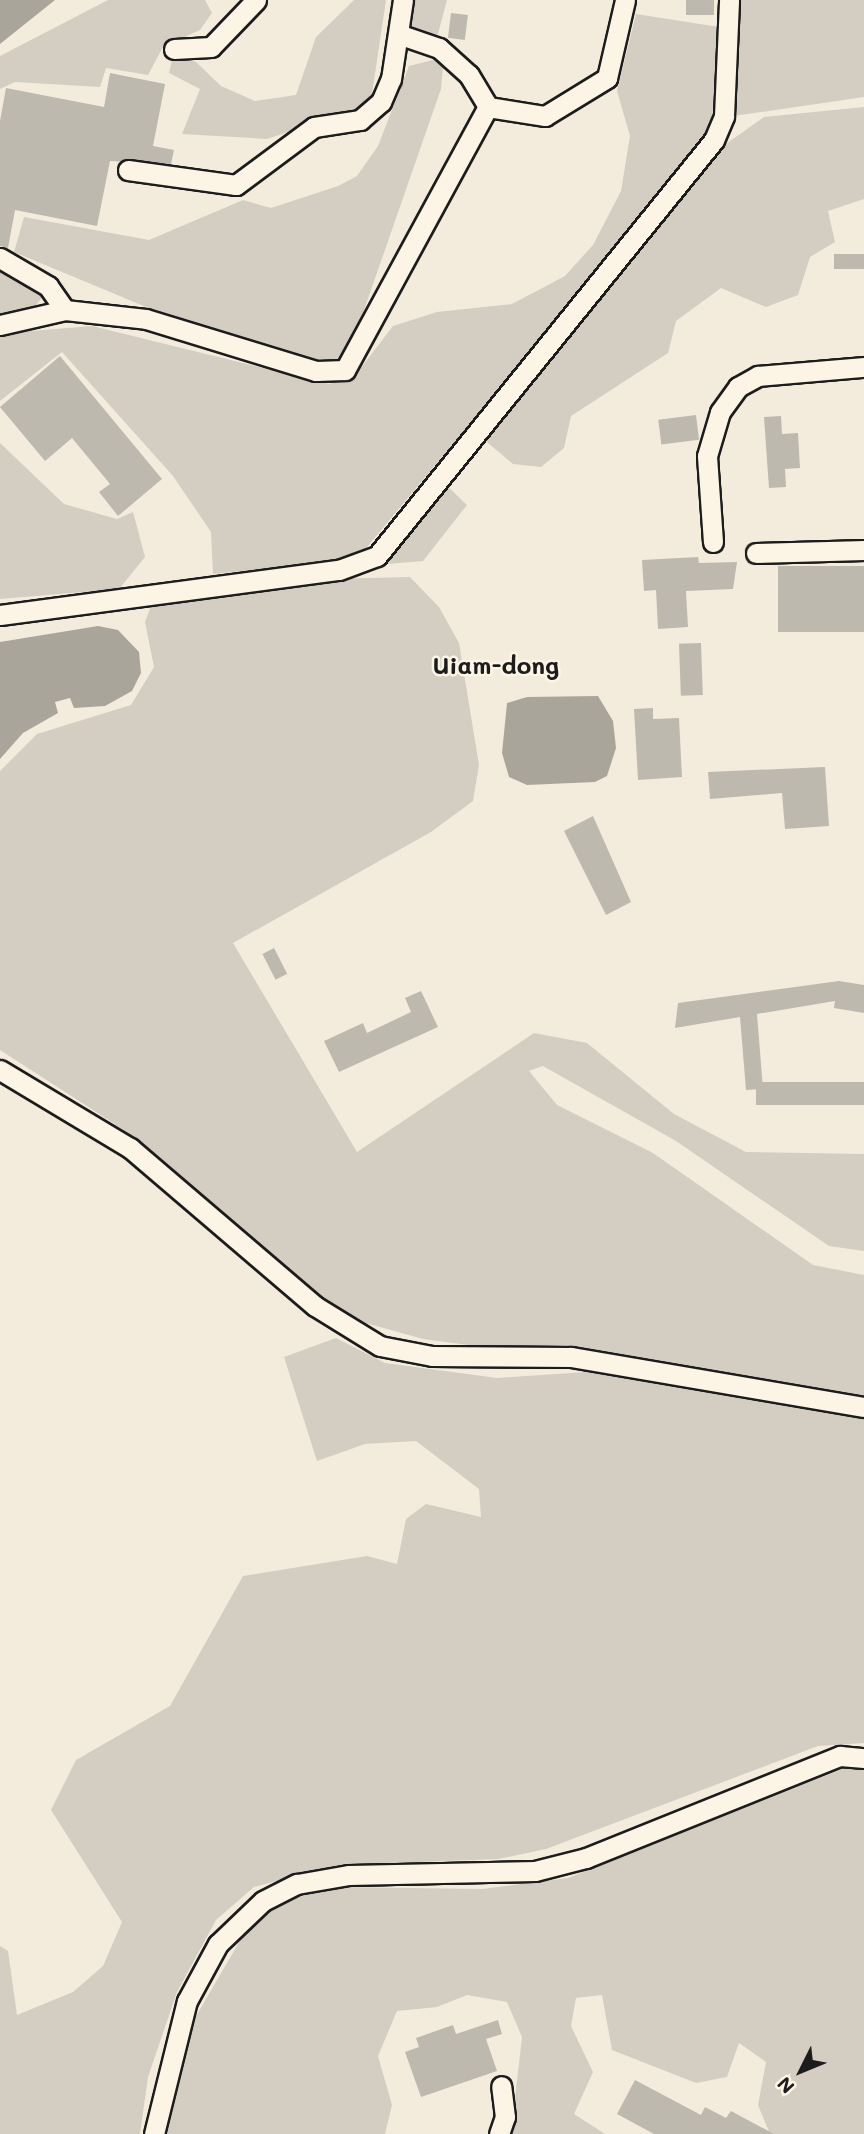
<!DOCTYPE html>
<html>
<head>
<meta charset="utf-8">
<style>
  body { margin:0 }
  #map { position:relative; width:864px; height:2134px; overflow:hidden; background:#f3ecdd; font-family:Mali,sans-serif }
  div>[style] { position:absolute }
  .green>* { inset:0; background:#d3cec1 }
  .water>* { inset:0; background:#aaa59b }
  .building>* { inset:0; background:#beb9ae; transform-origin:0 0 }
  .roads { filter:drop-shadow(2px 0 #1c1c1c) drop-shadow(-2px 0 #1c1c1c) drop-shadow(0 2px #1c1c1c) drop-shadow(0 -2px #1c1c1c) }
  .minor>* { height:19px; margin:-9.5px; padding:0 9.5px; transform-origin:9.5px; border-radius:9.5px; background:#fcf5e5 }
  span { translate:-50% -50%; white-space:nowrap; text-align:center; line-height:1.15; -webkit-text-stroke:5px #fcf5e5; paint-order:stroke }
  .quarter-label { font-size:24px; color:#1c1c1c; font-weight:700 }
  .north { position:absolute; left:766px; top:2036px; width:70px; height:70px; -webkit-text-stroke:5px #fcf5e5; paint-order:stroke; rotate:227deg; font-size:19px; font-weight:700; line-height:28px; text-align:center; color:#1c1c1c }
  .north::after { content:''; display:block; margin:auto; width:24px; height:32px; background:#1c1c1c; clip-path:polygon(50% 0,100% 100%,50% 72%,0 100%) }
</style>
</head>
<body>
<div id="map">
  <div class="green">
    <i style="clip-path:polygon(108px 0,205px 0,212px 13px,200px 30px,163px 47px,148px 75px,106px 68px,100px 87px,15px 82px,0 89px,0 56px)"></i>
    <i style="clip-path:polygon(354px 0,386px 0,372px 94px,358px 108px,267px 139px,182px 134px,200px 89px,169px 73px,173px 56px,196px 62px,221px 86px,255px 101px,296px 95px,316px 37px)"></i>
    <i style="clip-path:polygon(412px 0,447px 0,438px 34px,426px 39px,408px 22px)"></i>
    <i style="clip-path:polygon(741px 0,864px 0,864px 97px,734px 116px)"></i>
    <i style="clip-path:polygon(636px 14px,719px 27px,711px 135px,357px 559px,213px 574px,211px 532px,173px 476px,62px 352px,0 401px,0 336px,7px 333px,92px 326px,329px 384px,354px 377px,393px 326px,437px 312px,512px 304px,565px 276px,593px 245px,621px 191px,630px 136px,617px 91px)"></i>
    <i style="clip-path:polygon(433px 60px,443px 66px,441px 89px,348px 356px,333px 365px,175px 319px,14px 252px,24px 217px,149px 240px,243px 200px,271px 208px,338px 186px,357px 176px,378px 146px,409px 66px)"></i>
    <i style="clip-path:polygon(864px 107px,864px 199px,828px 211px,835px 242px,810px 257px,798px 295px,766px 307px,721px 288px,676px 321px,668px 353px,571px 416px,564px 448px,541px 467px,513px 464px,481px 437px,716px 151px,764px 117px)"></i>
    <i style="clip-path:polygon(0 266px,34px 285px,42px 297px,34px 308px,0 316px)"></i>
    <i style="clip-path:polygon(0 443px,64px 504px,117px 519px,133px 512px,145px 557px,119px 589px,0 599px)"></i>
    <i style="clip-path:polygon(441px 480px,467px 505px,423px 561px,387px 564px,385px 556px)"></i>
    <i style="clip-path:polygon(410px 577px,439px 607px,459px 643px,479px 765px,473px 801px,431px 832px,233px 943px,357px 1152px,534px 1033px,587px 1043px,674px 1114px,746px 1152px,864px 1154px,864px 1251px,829px 1246px,676px 1141px,543px 1066px,529px 1071px,557px 1105px,653px 1153px,813px 1265px,864px 1275px,864px 1397px,566px 1346px,491px 1348px,423px 1339px,362px 1322px,304px 1285px,124px 1130px,0 1050px,0 771px,37px 734px,131px 705px,154px 667px,145px 622px,151px 606px,326px 579px)"></i>
    <i style="clip-path:polygon(336px 1338px,385px 1363px,497px 1378px,586px 1372px,864px 1419px,864px 1743px,818px 1746px,546px 1849px,498px 1859px,338px 1865px,254px 1887px,216px 1920px,177px 1992px,148px 2077px,140px 2134px,0 2134px,0 1946px,8px 1951px,17px 2015px,73px 1992px,103px 1966px,122px 1922px,51px 1810px,76px 1760px,170px 1706px,243px 1576px,367px 1556px,397px 1564px,406px 1519px,426px 1504px,481px 1517px,479px 1489px,416px 1441px,365px 1444px,317px 1461px,284px 1357px)"></i>
    <i style="clip-path:polygon(850px 1766px,864px 1770px,864px 2134px,770px 2134px,758px 2105px,766px 2062px,739px 2043px,727px 2077px,696px 2083px,612px 2050px,602px 1995px,576px 1998px,571px 2026px,593px 2072px,574px 2114px,605px 2134px,511px 2134px,522px 2037px,507px 2002px,467px 1995px,437px 2007px,397px 2011px,378px 2056px,392px 2105px,385px 2134px,164px 2134px,192px 2023px,245px 1932px,283px 1902px,333px 1887px,482px 1889px,568px 1878px)"></i>
  </div>
  <div class="water">
    <i style="clip-path:polygon(0 0,55px 0,0 44px)"></i>
    <i style="clip-path:polygon(98px 626px,118px 630px,139px 652px,141px 673px,132px 691px,105px 706px,74px 708px,70px 698px,55px 702px,58px 713px,23px 733px,0 759px,0 642px)"></i>
    <i style="clip-path:polygon(598px 696px,613px 721px,616px 748px,607px 776px,595px 782px,527px 785px,509px 777px,502px 753px,507px 703px,527px 697px)"></i>
  </div>
  <div class="building">
    <i style="left:686px;top:0;width:28px;height:15px"></i>
    <i style="left:451px;top:13px;width:17px;height:25px;rotate:7deg"></i>
    <i style="clip-path:polygon(110px 73px,165px 84px,153px 146px,174px 150px,171px 164px,110px 161px,97px 226px,15px 210px,8px 248px,0 246px,0 121px,6px 88px,104px 107px)"></i>
    <i style="left:834px;top:254px;width:30px;height:15px"></i>
    <i style="clip-path:polygon(60px 356px,162px 479px,118px 516px,99px 492px,110px 484px,72px 438px,45px 461px,0 407px)"></i>
    <i style="left:696px;top:415px;width:25px;height:38px;rotate:83deg"></i>
    <i style="clip-path:polygon(781px 416px,782px 434px,798px 433px,800px 468px,785px 469px,786px 487px,769px 488px,764px 417px)"></i>
    <i style="clip-path:polygon(698px 557px,699px 563px,737px 562px,733px 589px,686px 591px,688px 627px,658px 629px,656px 590px,644px 591px,642px 560px)"></i>
    <i style="left:864px;top:566px;width:66px;height:86px;rotate:90deg"></i>
    <i style="left:701px;top:643px;width:52px;height:22px;rotate:88deg"></i>
    <i style="clip-path:polygon(653px 708px,653px 719px,679px 718px,682px 777px,638px 780px,634px 709px)"></i>
    <i style="clip-path:polygon(825px 767px,829px 826px,785px 829px,782px 793px,710px 799px,708px 772px)"></i>
    <i style="clip-path:polygon(593px 816px,631px 902px,606px 915px,564px 831px)"></i>
    <i style="left:274px;top:948px;width:29px;height:13px;rotate:63deg"></i>
    <i style="clip-path:polygon(839px 981px,864px 985px,864px 1013px,834px 1008px,835px 1001px,757px 1014px,763px 1089px,746px 1090px,740px 1017px,675px 1028px,678px 1003px)"></i>
    <i style="clip-path:polygon(421px 991px,438px 1027px,339px 1072px,324px 1041px,363px 1023px,367px 1033px,411px 1012px,405px 998px)"></i>
    <i style="left:864px;top:1082px;width:23px;height:108px;rotate:90deg"></i>
    <i style="clip-path:polygon(498px 2020px,502px 2034px,486px 2039px,497px 2071px,421px 2097px,405px 2052px,419px 2047px,416px 2038px,453px 2025px,456px 2034px)"></i>
    <i style="clip-path:polygon(635px 2080px,701px 2115px,705px 2107px,726px 2118px,731px 2111px,774px 2134px,654px 2134px,617px 2114px)"></i>
  </div>
  <div class="roads">
    <div class="minor">
      <i style="left:401px;top:35px;width:40px;rotate:18.9deg"></i>
      <i style="left:439px;top:48px;width:40px;rotate:42deg"></i>
      <i style="left:469px;top:75px;width:37px;rotate:59deg"></i>
      <i style="left:174px;top:49px;width:37px;rotate:-3deg"></i>
      <i style="left:211px;top:47px;width:65px;rotate:-46.2deg"></i>
      <i style="left:128px;top:170px;width:109px;rotate:7.9deg"></i>
      <i style="left:236px;top:185px;width:97px;rotate:-36.6deg"></i>
      <i style="left:314px;top:127px;width:47px;rotate:-8.7deg"></i>
      <i style="left:360px;top:120px;width:28px;rotate:-41deg"></i>
      <i style="left:381px;top:102px;width:25px;rotate:-67deg"></i>
      <i style="left:391px;top:79px;width:80px;rotate:-81.4deg"></i>
      <i style="left:0;top:258px;width:56px;rotate:30.3deg"></i>
      <i style="left:48px;top:286px;width:29px;rotate:55deg"></i>
      <i style="left:0;top:325px;width:67px;rotate:-13deg"></i>
      <i style="left:65px;top:310px;width:81px;rotate:6.3deg"></i>
      <i style="left:146px;top:319px;width:178px;rotate:17deg"></i>
      <i style="left:316px;top:371px;width:29px;rotate:-2deg"></i>
      <i style="left:345px;top:370px;width:299px;rotate:-61.5deg"></i>
      <i style="left:488px;top:107px;width:58px;rotate:9deg"></i>
      <i style="left:545px;top:116px;width:73px;rotate:-31.5deg"></i>
      <i style="left:607px;top:78px;width:80px;rotate:-77deg"></i>
      <i style="left:713px;top:542px;width:86px;rotate:-94deg"></i>
      <i style="left:707px;top:456px;width:46px;rotate:-73.5deg"></i>
      <i style="left:720px;top:412px;width:31px;rotate:-54deg"></i>
      <i style="left:738px;top:387px;width:23px;rotate:-29deg"></i>
      <i style="left:758px;top:376px;width:106px;rotate:-4.9deg"></i>
      <i style="left:756px;top:553px;width:108px;rotate:-1.6deg"></i>
      <i style="left:0;top:615px;width:342px;rotate:-7.6deg"></i>
      <i style="left:339px;top:570px;width:40px;rotate:-20.2deg"></i>
      <i style="left:377px;top:556px;width:535px;rotate:-50.99deg"></i>
      <i style="left:714px;top:140px;width:26px;rotate:-67deg"></i>
      <i style="left:724px;top:116px;width:116px;rotate:-87.5deg"></i>
      <i style="left:0;top:1070px;width:152px;rotate:31deg"></i>
      <i style="left:130px;top:1148px;width:243px;rotate:40.5deg"></i>
      <i style="left:315px;top:1306px;width:76px;rotate:31.6deg"></i>
      <i style="left:380px;top:1346px;width:53px;rotate:10.9deg"></i>
      <i style="left:432px;top:1356px;width:139px;rotate:0.4deg"></i>
      <i style="left:571px;top:1357px;width:297px;rotate:9.7deg"></i>
      <i style="left:154px;top:2134px;width:137px;rotate:-76.1deg"></i>
      <i style="left:187px;top:2001px;width:65px;rotate:-61.5deg"></i>
      <i style="left:218px;top:1944px;width:62px;rotate:-43.7deg"></i>
      <i style="left:263px;top:1901px;width:38px;rotate:-27deg"></i>
      <i style="left:297px;top:1884px;width:53px;rotate:-9.8deg"></i>
      <i style="left:349px;top:1875px;width:186px;rotate:-1.2deg"></i>
      <i style="left:535px;top:1871px;width:53px;rotate:-14.3deg"></i>
      <i style="left:586px;top:1858px;width:274px;rotate:-21.9deg"></i>
      <i style="left:840px;top:1756px;width:24px;rotate:5deg"></i>
      <i style="left:499px;top:2134px;width:18px;rotate:-71deg"></i>
      <i style="left:505px;top:2117px;width:31px;rotate:-97deg"></i>
    </div>
  </div>
  <div class="quarter-label">
    <span style="left:496px;top:665px">Uiam-dong</span>
  </div>
  <div class="north">N</div>
</div>
</body>
</html>
